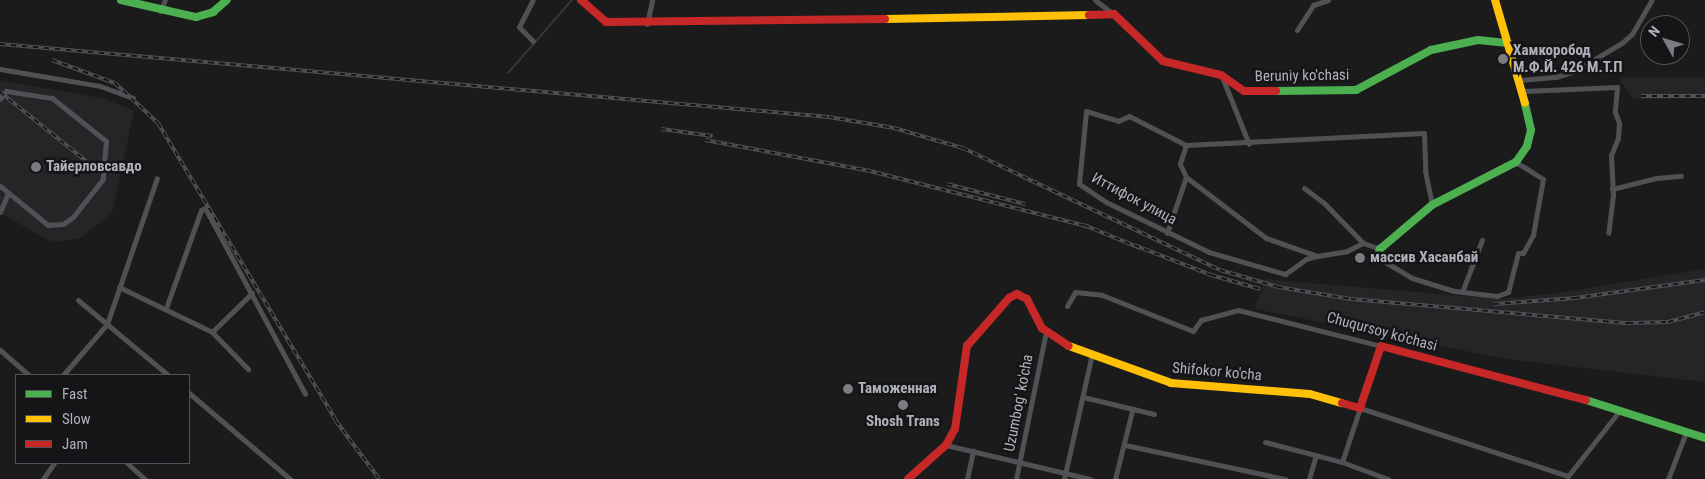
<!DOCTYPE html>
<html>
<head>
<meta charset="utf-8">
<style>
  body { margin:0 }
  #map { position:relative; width:1705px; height:479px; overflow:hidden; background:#1b1b1b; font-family:"Roboto Condensed",sans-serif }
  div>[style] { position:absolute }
  .built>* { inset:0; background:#252527 }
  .stream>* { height:2px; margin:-1px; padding:0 1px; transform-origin:1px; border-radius:1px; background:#32373e }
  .street>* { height:5px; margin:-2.5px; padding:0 2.5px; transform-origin:2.5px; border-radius:2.5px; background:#505154 }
  .fast>* { height:8px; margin:-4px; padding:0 4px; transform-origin:4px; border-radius:4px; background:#4caf50 }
  .slow>* { height:8px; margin:-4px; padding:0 4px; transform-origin:4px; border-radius:4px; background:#ffc107 }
  .jam>* { height:8px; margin:-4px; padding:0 4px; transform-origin:4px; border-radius:4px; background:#c62828 }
  .rail>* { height:4px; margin-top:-2px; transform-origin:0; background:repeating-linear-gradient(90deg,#151517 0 5.5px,#505154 0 11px); box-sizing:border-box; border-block:1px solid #505154 }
  .dots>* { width:14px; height:14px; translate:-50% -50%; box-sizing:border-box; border:2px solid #151517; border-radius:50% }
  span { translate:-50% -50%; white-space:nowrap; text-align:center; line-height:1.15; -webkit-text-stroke:5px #151517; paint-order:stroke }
  .poi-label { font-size:15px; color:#aeb1ba; font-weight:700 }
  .left { translate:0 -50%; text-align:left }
  .street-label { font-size:15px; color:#aeb1ba }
  .legend { position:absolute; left:15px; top:374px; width:175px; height:90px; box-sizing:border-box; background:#151517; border:1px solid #525358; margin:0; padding:6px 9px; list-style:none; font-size:15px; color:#aeb1ba }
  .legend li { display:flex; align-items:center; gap:10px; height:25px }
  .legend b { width:25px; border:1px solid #525358 }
  .north { position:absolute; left:1640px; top:15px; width:50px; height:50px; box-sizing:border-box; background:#151517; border:1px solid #525358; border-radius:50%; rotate:309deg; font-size:14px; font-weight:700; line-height:20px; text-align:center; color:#aeb1ba }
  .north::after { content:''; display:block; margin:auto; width:18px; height:22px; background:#7b7c82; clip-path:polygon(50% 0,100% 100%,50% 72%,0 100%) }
</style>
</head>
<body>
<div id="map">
  <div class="built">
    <i style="clip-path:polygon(1621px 77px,1705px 77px,1705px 98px,1633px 99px,1621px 82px)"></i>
    <i style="clip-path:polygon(0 80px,106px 99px,134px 111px,112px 213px,79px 239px,52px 242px,0 213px)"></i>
    <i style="clip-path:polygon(1705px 269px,1705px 382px,1506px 359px,1255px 309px,1265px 279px,1498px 299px,1560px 293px)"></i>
  </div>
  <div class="stream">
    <i style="left:508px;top:73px;width:97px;rotate:-48.8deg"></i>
  </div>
  <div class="street">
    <i style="left:1095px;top:0;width:21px;rotate:37deg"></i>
    <i style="left:160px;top:11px;width:12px;rotate:-66deg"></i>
    <i style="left:647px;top:24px;width:25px;rotate:-78deg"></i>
    <i style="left:1297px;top:30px;width:30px;rotate:-57deg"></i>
    <i style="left:1313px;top:5px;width:16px;rotate:-18deg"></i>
    <i style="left:533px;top:41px;width:20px;rotate:-135deg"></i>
    <i style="left:519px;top:27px;width:30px;rotate:-63deg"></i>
    <i style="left:0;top:69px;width:101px;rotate:9.6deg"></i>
    <i style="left:100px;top:86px;width:35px;rotate:20deg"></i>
    <i style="left:1222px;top:77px;width:72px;rotate:68.1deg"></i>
    <i style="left:1520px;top:80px;width:36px;rotate:-5deg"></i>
    <i style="left:1556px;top:77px;width:20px;rotate:-18deg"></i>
    <i style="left:1575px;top:71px;width:56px;rotate:-31.1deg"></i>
    <i style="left:1623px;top:42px;width:12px;rotate:-42deg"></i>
    <i style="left:1632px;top:34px;width:39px;rotate:-60deg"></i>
    <i style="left:1523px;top:91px;width:94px;rotate:-2.4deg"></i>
    <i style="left:1617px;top:87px;width:25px;rotate:95deg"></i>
    <i style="left:1615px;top:112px;width:12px;rotate:70deg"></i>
    <i style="left:1619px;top:123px;width:15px;rotate:94deg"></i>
    <i style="left:1618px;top:138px;width:18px;rotate:112deg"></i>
    <i style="left:1611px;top:155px;width:40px;rotate:87.1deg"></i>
    <i style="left:1613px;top:195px;width:38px;rotate:97deg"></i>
    <i style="left:0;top:99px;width:10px;rotate:-53deg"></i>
    <i style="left:6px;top:91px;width:47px;rotate:8.7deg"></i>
    <i style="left:52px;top:98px;width:69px;rotate:38.5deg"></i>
    <i style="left:106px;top:141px;width:38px;rotate:95deg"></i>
    <i style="left:103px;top:179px;width:48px;rotate:128.3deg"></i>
    <i style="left:73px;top:217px;width:12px;rotate:145deg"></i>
    <i style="left:63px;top:224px;width:15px;rotate:176deg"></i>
    <i style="left:48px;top:225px;width:62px;rotate:-140.9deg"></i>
    <i style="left:1186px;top:145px;width:20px;rotate:108deg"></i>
    <i style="left:1180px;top:164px;width:14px;rotate:65deg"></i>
    <i style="left:1186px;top:177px;width:101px;rotate:37.3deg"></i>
    <i style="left:1266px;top:238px;width:54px;rotate:19.4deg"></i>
    <i style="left:1317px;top:256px;width:30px;rotate:-9deg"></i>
    <i style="left:1347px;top:251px;width:18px;rotate:-27deg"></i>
    <i style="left:1363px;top:243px;width:18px;rotate:19deg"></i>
    <i style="left:1304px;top:188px;width:25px;rotate:37deg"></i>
    <i style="left:1324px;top:203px;width:56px;rotate:45.7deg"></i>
    <i style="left:1612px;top:189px;width:45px;rotate:-14deg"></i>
    <i style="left:1656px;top:178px;width:25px;rotate:-5deg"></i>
    <i style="left:0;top:212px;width:21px;rotate:-67deg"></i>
    <i style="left:1167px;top:233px;width:59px;rotate:-71.3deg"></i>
    <i style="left:1317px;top:256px;width:11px;rotate:165deg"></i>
    <i style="left:1306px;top:259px;width:26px;rotate:144deg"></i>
    <i style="left:1285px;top:274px;width:79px;rotate:-163.9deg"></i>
    <i style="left:1209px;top:252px;width:114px;rotate:-154.1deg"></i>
    <i style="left:1106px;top:202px;width:32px;rotate:-146deg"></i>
    <i style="left:1079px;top:184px;width:73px;rotate:-84.5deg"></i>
    <i style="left:1086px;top:111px;width:34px;rotate:17deg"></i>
    <i style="left:1118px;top:121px;width:12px;rotate:-24deg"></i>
    <i style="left:1129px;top:116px;width:64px;rotate:27deg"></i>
    <i style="left:1186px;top:145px;width:238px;rotate:-2.9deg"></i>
    <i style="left:1424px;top:133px;width:38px;rotate:88deg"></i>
    <i style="left:1425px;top:171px;width:35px;rotate:78deg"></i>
    <i style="left:1377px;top:257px;width:41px;rotate:31deg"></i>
    <i style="left:1412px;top:278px;width:44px;rotate:17.2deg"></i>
    <i style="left:1454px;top:291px;width:43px;rotate:6.6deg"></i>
    <i style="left:1497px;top:296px;width:12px;rotate:-20deg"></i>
    <i style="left:1508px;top:292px;width:40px;rotate:-75.6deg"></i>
    <i style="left:1518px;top:253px;width:5px"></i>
    <i style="left:1523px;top:253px;width:21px;rotate:-61deg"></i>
    <i style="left:1533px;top:235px;width:57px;rotate:-79.9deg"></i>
    <i style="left:1543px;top:179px;width:32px;rotate:-148deg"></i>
    <i style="left:119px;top:287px;width:103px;rotate:25.8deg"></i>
    <i style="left:212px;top:332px;width:52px;rotate:45.8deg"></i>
    <i style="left:1462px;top:292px;width:56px;rotate:-69deg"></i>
    <i style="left:78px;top:300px;width:117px;rotate:39.8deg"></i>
    <i style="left:1067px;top:306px;width:16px;rotate:-60deg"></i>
    <i style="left:1075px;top:292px;width:27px;rotate:6deg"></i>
    <i style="left:1102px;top:295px;width:98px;rotate:21.6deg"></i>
    <i style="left:1193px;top:331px;width:14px;rotate:-54deg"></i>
    <i style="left:1201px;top:320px;width:38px;rotate:-15deg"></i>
    <i style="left:1238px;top:310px;width:147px;rotate:14.1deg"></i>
    <i style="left:166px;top:308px;width:104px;rotate:-70.3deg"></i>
    <i style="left:201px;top:210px;width:4px;rotate:-27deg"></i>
    <i style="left:205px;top:208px;width:211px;rotate:61.7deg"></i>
    <i style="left:212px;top:332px;width:56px;rotate:-44.3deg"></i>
    <i style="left:0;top:350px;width:38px;rotate:41deg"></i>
    <i style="left:63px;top:375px;width:67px;rotate:-49.2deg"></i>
    <i style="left:107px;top:324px;width:154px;rotate:-71.1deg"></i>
    <i style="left:189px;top:393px;width:133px;rotate:40.4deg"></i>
    <i style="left:1083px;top:397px;width:73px;rotate:13.5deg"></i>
    <i style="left:1265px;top:442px;width:80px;rotate:14.6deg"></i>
    <i style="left:1342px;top:462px;width:49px;rotate:20.3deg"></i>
    <i style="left:946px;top:445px;width:148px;rotate:13.3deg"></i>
    <i style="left:1125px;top:445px;width:164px;rotate:12deg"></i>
    <i style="left:1342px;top:462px;width:57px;rotate:-71.6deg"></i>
    <i style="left:1360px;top:408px;width:219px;rotate:18.1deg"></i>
    <i style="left:1568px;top:476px;width:85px;rotate:-51.7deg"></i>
    <i style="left:127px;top:463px;width:24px;rotate:42deg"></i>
    <i style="left:43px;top:479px;width:19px;rotate:-55deg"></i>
    <i style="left:967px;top:479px;width:29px;rotate:-78deg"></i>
    <i style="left:1016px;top:479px;width:150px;rotate:-78.5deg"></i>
    <i style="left:1064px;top:479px;width:128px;rotate:-77.4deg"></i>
    <i style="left:1115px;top:479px;width:70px;rotate:-76deg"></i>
    <i style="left:1309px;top:479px;width:25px;rotate:-74deg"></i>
    <i style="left:1668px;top:479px;width:50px;rotate:-69deg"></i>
  </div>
  <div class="fast">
    <i style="left:121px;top:0;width:77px;rotate:12.8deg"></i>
    <i style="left:196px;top:17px;width:18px;rotate:-16deg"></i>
    <i style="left:213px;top:12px;width:18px;rotate:-41deg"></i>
    <i style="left:1276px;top:91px;width:80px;rotate:-0.7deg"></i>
    <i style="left:1356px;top:90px;width:85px;rotate:-28.1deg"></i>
    <i style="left:1431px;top:50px;width:48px;rotate:-12deg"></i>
    <i style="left:1478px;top:40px;width:30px;rotate:6deg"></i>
    <i style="left:1377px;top:257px;width:9px;rotate:-69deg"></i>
    <i style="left:1380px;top:249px;width:68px;rotate:-40.2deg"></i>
    <i style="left:1432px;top:205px;width:94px;rotate:-27.1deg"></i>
    <i style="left:1516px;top:162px;width:19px;rotate:-55deg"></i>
    <i style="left:1527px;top:146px;width:16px;rotate:-76deg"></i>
    <i style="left:1531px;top:130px;width:28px;rotate:-103deg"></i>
    <i style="left:1586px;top:400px;width:125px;rotate:17.7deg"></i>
  </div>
  <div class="slow">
    <i style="left:1495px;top:0;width:107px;rotate:73.8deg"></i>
    <i style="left:885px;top:19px;width:204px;rotate:-1.1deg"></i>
    <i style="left:1069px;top:346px;width:109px;rotate:19.9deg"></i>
    <i style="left:1171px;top:383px;width:139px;rotate:4.5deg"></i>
    <i style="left:1310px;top:394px;width:33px;rotate:16deg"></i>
  </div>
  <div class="jam">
    <i style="left:581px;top:0;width:33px;rotate:41deg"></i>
    <i style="left:606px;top:22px;width:279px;rotate:-0.6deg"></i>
    <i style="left:1089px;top:15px;width:25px;rotate:-2deg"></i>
    <i style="left:1114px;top:14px;width:68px;rotate:43.8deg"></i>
    <i style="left:1163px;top:61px;width:60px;rotate:13.6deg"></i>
    <i style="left:1221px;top:75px;width:28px;rotate:35deg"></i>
    <i style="left:1244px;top:91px;width:32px"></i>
    <i style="left:1342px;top:403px;width:19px;rotate:16deg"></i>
    <i style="left:1360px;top:408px;width:65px;rotate:-71.3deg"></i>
    <i style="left:1381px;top:346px;width:212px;rotate:14.8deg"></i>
    <i style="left:908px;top:479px;width:51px;rotate:-41.8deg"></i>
    <i style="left:946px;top:445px;width:18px;rotate:-61deg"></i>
    <i style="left:955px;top:429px;width:84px;rotate:-81.8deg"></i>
    <i style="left:967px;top:346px;width:64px;rotate:-48.8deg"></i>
    <i style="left:1009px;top:298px;width:9px;rotate:-27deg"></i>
    <i style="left:1017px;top:294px;width:11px;rotate:27deg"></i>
    <i style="left:1027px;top:299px;width:33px;rotate:63deg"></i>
    <i style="left:1042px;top:328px;width:32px;rotate:34deg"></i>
  </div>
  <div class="rail">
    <i style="left:0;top:44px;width:832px;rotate:5.03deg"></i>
    <i style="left:829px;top:117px;width:66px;rotate:9.6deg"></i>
    <i style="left:894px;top:128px;width:72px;rotate:16.2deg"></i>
    <i style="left:963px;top:148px;width:284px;rotate:25.4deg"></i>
    <i style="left:1220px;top:270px;width:60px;rotate:16.3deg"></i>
    <i style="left:1278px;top:287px;width:74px;rotate:9.3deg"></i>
    <i style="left:1351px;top:299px;width:278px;rotate:5deg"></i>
    <i style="left:1628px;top:323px;width:40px;rotate:-1.4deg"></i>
    <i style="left:1668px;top:322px;width:38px;rotate:-15deg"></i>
    <i style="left:52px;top:60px;width:67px;rotate:20.1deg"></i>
    <i style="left:115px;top:83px;width:59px;rotate:42.9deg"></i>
    <i style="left:158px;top:123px;width:347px;rotate:59.1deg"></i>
    <i style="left:336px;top:421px;width:72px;rotate:53.4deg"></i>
    <i style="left:0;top:92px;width:122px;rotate:38.7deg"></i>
    <i style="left:1641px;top:96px;width:64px"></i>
    <i style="left:661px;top:129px;width:52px;rotate:7.7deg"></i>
    <i style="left:705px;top:140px;width:164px;rotate:10.6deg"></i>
    <i style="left:866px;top:170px;width:230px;rotate:14.3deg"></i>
    <i style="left:947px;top:184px;width:81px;rotate:14.4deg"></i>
    <i style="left:1084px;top:225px;width:61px;rotate:22.3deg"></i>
    <i style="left:1134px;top:245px;width:83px;rotate:21.3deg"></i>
    <i style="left:1211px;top:275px;width:51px;rotate:15.9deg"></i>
    <i style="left:1494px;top:304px;width:81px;rotate:-4.2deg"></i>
    <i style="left:1575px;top:298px;width:131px;rotate:-7.9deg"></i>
  </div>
  <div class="dots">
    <i style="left:1503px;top:59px;background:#7b7c82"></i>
    <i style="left:36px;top:167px;background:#7b7c82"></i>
    <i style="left:1360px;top:258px;background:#7b7c82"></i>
    <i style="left:848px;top:389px;background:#7b7c82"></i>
    <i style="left:903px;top:405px;background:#7b7c82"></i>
  </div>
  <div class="poi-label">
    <span class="left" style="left:1513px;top:59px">Хамкоробод<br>М.Ф.Й. 426 М.Т.П</span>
    <span class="left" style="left:46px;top:167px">Тайерловсавдо</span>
    <span class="left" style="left:1370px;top:258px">массив Хасанбай</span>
    <span class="left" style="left:858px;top:389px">Таможенная</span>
    <span style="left:903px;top:422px">Shosh Trans</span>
  </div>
  <div class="street-label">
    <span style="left:1302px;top:76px;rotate:-1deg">Beruniy ko'chasi</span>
    <span style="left:1134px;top:199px;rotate:28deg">Иттифок улица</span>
    <span style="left:1382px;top:332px;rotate:15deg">Chuqursoy ko'chasi</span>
    <span style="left:1217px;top:372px;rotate:5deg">Shifokor ko'cha</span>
    <span style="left:1019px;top:403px;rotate:-79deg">Uzumbog' ko'cha</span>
  </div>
  <ul class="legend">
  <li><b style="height:6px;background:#4caf50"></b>Fast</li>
  <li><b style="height:6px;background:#ffc107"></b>Slow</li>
  <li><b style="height:6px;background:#c62828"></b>Jam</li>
  </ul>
  <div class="north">N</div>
</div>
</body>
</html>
